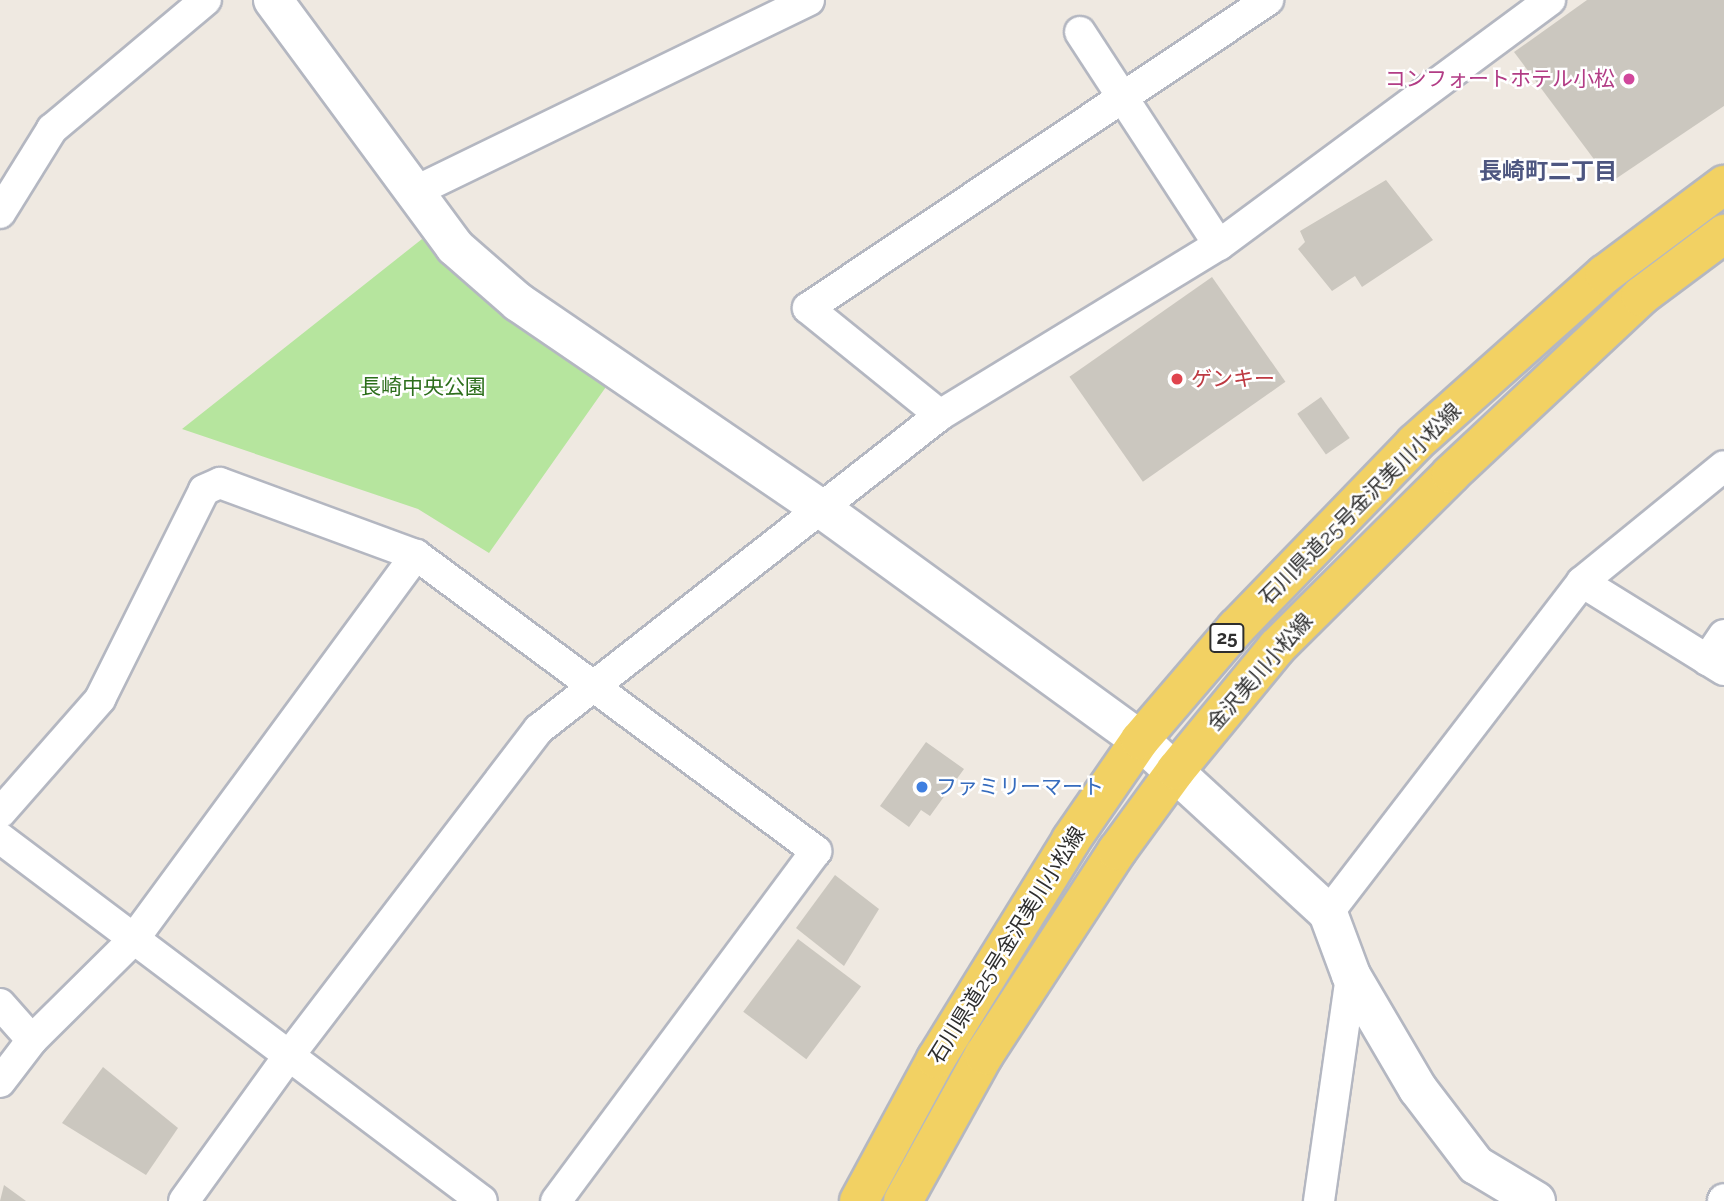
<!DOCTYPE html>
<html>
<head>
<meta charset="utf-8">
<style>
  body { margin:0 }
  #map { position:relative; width:1724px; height:1201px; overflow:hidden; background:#efe9e1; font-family:Raleway,"Noto Sans JP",sans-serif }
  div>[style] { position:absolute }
  .green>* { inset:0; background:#b6e59e }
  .building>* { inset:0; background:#cbc7bf; transform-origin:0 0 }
  .roads { filter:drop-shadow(2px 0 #b4b7c1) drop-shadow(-2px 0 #b4b7c1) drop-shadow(0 2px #b4b7c1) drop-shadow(0 -2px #b4b7c1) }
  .street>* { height:30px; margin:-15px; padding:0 15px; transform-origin:15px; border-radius:15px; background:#fff }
  .secondary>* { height:38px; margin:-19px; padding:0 19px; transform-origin:19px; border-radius:19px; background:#fff }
  .primary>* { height:38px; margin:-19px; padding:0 19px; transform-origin:19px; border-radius:19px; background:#f2d163 }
  .dots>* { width:19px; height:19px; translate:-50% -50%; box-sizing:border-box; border:4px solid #fff; border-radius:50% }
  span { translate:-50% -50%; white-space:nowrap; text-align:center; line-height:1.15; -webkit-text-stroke:5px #fff; paint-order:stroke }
  .shield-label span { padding:2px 5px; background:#fff; border:2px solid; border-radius:5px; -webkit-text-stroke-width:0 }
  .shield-label { font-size:19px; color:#2e2e2e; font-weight:700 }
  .hotel-label { font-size:21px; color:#b23c85 }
  .right { translate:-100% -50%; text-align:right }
  .health-label { font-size:21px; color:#be3a42 }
  .left { translate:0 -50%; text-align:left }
  .park-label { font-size:21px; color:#2c6e1b }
  .street-label { font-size:21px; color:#2e2e2e }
  .shop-label { font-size:21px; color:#366cbe }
  .neighbourhood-label { font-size:23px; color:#4d5680; font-weight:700 }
</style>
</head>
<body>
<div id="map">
  <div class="green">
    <i style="clip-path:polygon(422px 239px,608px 384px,489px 553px,418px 509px,182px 429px)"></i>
  </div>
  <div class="building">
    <i style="clip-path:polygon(1587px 0,1724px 0,1724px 106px,1611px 182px,1514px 52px)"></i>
    <i style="clip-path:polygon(1386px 180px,1433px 240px,1362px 287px,1355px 276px,1332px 291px,1298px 249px,1305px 242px,1300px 231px)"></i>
    <i style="left:1212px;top:277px;width:128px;height:174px;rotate:55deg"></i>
    <i style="left:1321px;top:397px;width:50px;height:29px;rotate:55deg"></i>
    <i style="clip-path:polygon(926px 742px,964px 769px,930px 816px,921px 810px,909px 827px,880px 806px)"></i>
    <i style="clip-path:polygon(835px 875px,879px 909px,844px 966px,796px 928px)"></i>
    <i style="left:798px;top:939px;width:79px;height:91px;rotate:37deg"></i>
    <i style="clip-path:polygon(103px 1067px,178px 1128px,146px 1175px,62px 1123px)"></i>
    <i style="clip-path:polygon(4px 1185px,26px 1201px,0 1201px)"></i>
  </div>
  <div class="roads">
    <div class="street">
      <i style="left:1080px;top:32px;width:254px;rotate:56.9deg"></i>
      <i style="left:414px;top:192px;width:439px;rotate:-25.9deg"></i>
      <i style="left:0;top:213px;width:99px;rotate:-58.2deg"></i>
      <i style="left:52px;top:129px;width:201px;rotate:-40deg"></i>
      <i style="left:940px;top:415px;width:170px;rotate:-141deg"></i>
      <i style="left:808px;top:308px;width:554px;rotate:-33.8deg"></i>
      <i style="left:1582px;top:582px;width:167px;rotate:31.8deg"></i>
      <i style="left:1707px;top:660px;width:30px;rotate:-56deg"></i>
      <i style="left:0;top:813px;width:152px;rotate:-48.7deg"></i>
      <i style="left:100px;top:699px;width:233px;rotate:-63.5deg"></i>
      <i style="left:204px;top:490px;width:17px;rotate:-24deg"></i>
      <i style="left:220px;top:483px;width:209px;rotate:20.2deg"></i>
      <i style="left:416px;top:555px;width:498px;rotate:36.5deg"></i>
      <i style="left:816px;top:851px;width:436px;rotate:126.6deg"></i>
      <i style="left:0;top:838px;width:603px;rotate:36.98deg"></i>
      <i style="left:1328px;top:913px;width:417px;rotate:-52.5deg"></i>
      <i style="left:1582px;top:582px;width:183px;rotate:-39.2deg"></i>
      <i style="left:0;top:1004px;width:48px;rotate:48.4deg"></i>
      <i style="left:0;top:1082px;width:53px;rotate:-52.7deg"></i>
      <i style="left:32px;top:1040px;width:142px;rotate:-44.7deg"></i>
      <i style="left:133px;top:940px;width:478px;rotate:-53.7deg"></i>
      <i style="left:184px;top:1201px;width:178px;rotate:-54.2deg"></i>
      <i style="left:288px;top:1057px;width:413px;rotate:-52.6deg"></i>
      <i style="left:539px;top:729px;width:509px;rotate:-38.06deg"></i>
      <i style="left:940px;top:415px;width:327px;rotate:-31.4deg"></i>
      <i style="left:1219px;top:245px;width:412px;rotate:-36.5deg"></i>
      <i style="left:1319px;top:1201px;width:228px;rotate:-81.9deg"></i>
      <i style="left:1723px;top:1201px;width:2px;rotate:-63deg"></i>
    </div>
    <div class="secondary">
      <i style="left:273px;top:0;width:307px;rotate:53.6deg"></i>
      <i style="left:455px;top:247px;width:84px;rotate:41.1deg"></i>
      <i style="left:518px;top:302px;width:368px;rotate:34.3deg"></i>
      <i style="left:822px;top:509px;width:393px;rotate:36deg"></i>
      <i style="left:1140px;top:740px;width:255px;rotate:42.6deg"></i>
      <i style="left:1328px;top:913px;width:66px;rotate:69.6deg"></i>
      <i style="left:1351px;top:975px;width:132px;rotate:59.6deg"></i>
      <i style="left:1418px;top:1089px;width:96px;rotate:52.7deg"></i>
      <i style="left:1476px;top:1165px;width:70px;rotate:31deg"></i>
    </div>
    <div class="primary">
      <i style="left:859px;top:1201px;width:162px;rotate:-61.5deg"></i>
      <i style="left:936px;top:1059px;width:257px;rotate:-58.3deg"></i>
      <i style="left:1071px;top:840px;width:121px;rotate:-55.4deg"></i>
      <i style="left:1140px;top:740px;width:148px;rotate:-49.4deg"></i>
      <i style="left:1236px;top:628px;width:257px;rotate:-45.9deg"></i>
      <i style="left:1415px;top:443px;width:254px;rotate:-41.7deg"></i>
      <i style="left:1605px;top:274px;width:149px;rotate:-36.8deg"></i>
      <i style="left:903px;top:1201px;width:167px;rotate:-61deg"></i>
      <i style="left:984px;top:1055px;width:244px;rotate:-56.9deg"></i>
      <i style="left:1117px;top:851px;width:100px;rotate:-53.9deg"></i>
      <i style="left:1176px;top:770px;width:159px;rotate:-50.6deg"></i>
      <i style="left:1277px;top:647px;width:245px;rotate:-44.8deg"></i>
      <i style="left:1451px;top:474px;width:260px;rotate:-43.1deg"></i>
      <i style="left:1641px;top:296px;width:104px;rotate:-36.8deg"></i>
    </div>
  </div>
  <div class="dots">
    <i style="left:1629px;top:79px;background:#d1479c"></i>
    <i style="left:1177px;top:379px;background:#e0444e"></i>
    <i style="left:922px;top:787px;background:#3f7fe0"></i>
  </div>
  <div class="shield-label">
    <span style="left:1227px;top:638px">25</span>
  </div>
  <div class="hotel-label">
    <span class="right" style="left:1615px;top:79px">コンフォートホテル小松</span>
  </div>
  <div class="health-label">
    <span class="left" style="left:1191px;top:379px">ゲンキー</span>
  </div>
  <div class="park-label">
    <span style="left:423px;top:387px">長崎中央公園</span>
  </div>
  <div class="street-label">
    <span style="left:1360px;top:504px;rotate:-45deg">石川県道25号金沢美川小松線</span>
    <span style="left:1260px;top:672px;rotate:-49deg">金沢美川小松線</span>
    <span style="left:1007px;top:945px;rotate:-58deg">石川県道25号金沢美川小松線</span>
  </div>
  <div class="shop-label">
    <span class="left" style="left:936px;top:787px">ファミリーマート</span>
  </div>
  <div class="neighbourhood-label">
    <span style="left:1548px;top:171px">長崎町二丁目</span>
  </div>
</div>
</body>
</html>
